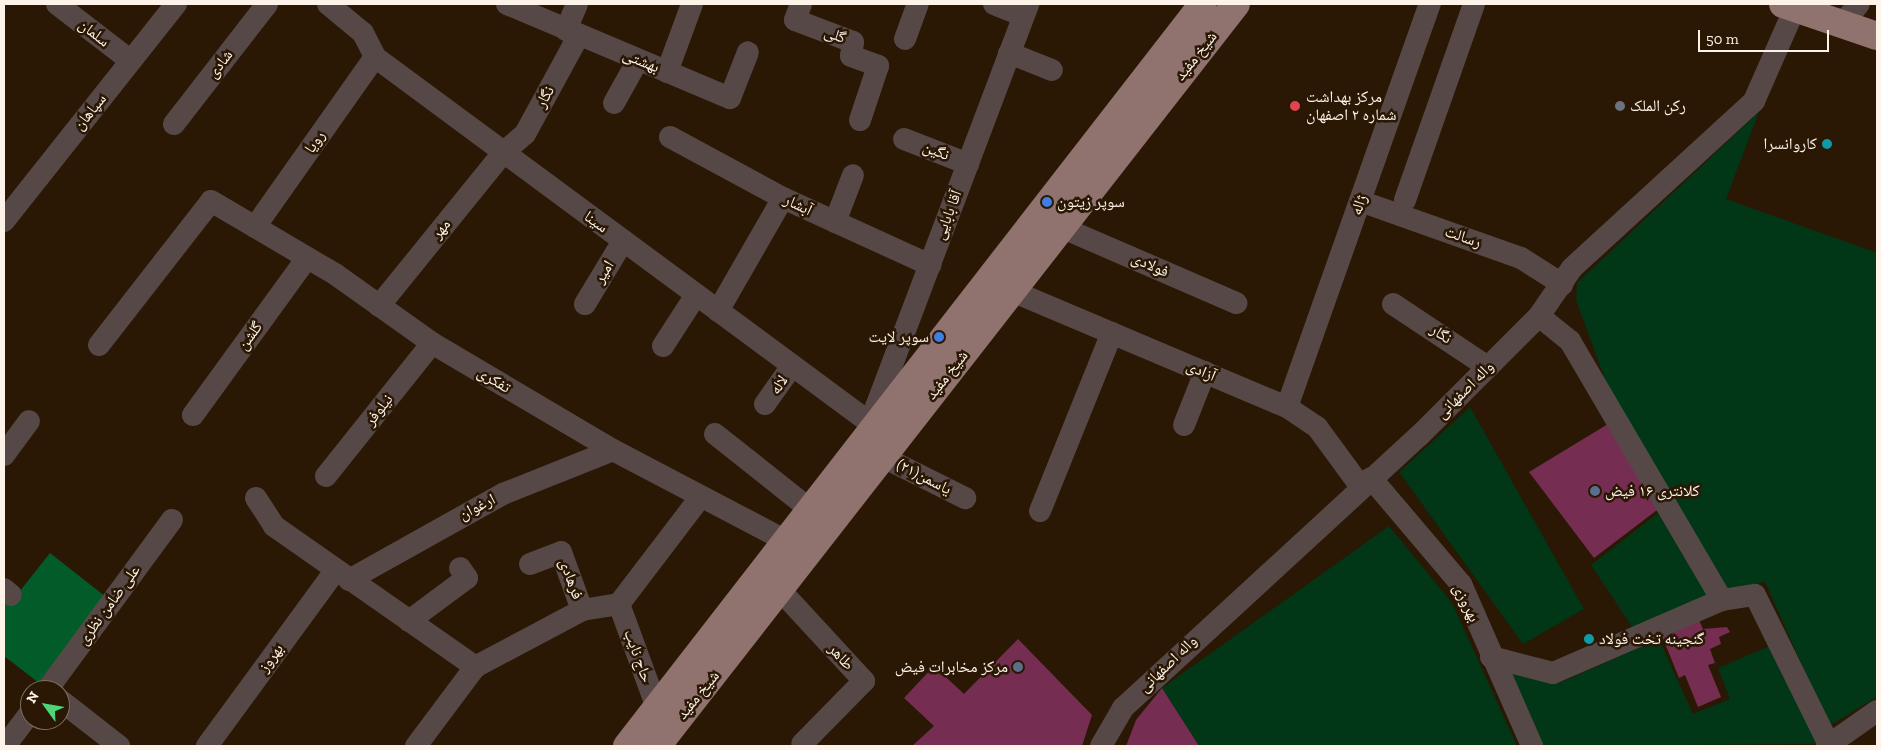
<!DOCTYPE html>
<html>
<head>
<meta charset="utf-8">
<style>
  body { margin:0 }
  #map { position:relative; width:1881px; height:750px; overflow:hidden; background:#2a1804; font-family:"Zilla Slab","Noto Naskh Arabic",serif }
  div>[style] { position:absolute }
  .green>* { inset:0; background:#013616 }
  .forest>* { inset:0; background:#025c2a }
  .building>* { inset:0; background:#762d52 }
  .minor>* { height:22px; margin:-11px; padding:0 11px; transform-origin:11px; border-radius:11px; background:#564846 }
  .major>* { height:28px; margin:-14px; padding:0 14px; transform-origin:14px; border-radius:14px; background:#90726f }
  .dots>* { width:14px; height:14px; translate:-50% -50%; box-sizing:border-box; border:2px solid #2a1804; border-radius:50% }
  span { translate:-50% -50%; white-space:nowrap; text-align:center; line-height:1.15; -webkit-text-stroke:5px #2a1804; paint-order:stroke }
  .street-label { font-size:16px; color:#fdf3e9 }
  .poi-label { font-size:16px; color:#fdf3e9 }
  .left { translate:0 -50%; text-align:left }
  .right { translate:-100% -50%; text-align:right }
  .frame { position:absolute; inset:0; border:5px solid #fdf3e9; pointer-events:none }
  .north { position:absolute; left:20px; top:680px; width:50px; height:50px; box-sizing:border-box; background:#2a1804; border:1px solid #7e7060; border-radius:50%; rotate:302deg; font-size:14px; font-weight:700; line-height:20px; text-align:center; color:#fdf3e9 }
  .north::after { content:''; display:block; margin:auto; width:18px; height:22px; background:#4cd677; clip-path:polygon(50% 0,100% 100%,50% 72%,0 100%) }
  .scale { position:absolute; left:1698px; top:30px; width:131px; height:22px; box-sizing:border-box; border:2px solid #fdf3e9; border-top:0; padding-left:6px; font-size:15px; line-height:18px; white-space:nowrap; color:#fdf3e9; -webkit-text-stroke:4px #2a1804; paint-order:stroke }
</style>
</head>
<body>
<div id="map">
  <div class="green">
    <i style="clip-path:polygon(1759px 112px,1726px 199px,1877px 253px,1877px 697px,1829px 726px,1765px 582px,1725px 590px,1610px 393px,1576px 300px,1577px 283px)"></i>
    <i style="clip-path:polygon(1470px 407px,1584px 609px,1523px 644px,1399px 472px)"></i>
    <i style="clip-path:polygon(1658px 513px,1707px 595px,1632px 627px,1591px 565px)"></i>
    <i style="clip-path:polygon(1389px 526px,1452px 603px,1517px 746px,1199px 746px,1162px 688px)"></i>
    <i style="clip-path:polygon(1659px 639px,1693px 714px,1730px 699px,1718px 668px,1774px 644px,1818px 744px,1542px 746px,1507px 670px,1557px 684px)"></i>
  </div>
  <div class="forest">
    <i style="clip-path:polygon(50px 553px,106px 597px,39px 683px,4px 656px,4px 595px,12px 601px)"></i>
  </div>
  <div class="building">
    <i style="clip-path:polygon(1608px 424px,1657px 510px,1594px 558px,1529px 472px)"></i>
    <i style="clip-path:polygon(1699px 620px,1703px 629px,1727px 627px,1730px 632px,1719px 637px,1721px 644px,1710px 649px,1715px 663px,1708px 665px,1721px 697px,1698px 707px,1685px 675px,1679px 678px,1662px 636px)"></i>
    <i style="clip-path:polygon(1018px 639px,1092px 715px,1082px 746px,912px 746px,934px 726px,904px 698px,934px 666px,964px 694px)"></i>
    <i style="clip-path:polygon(1162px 688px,1199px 746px,1126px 746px,1136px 720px)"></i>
  </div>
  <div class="minor">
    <i style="left:57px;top:4px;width:93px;rotate:37.6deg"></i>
    <i style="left:328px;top:4px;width:45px;rotate:39.6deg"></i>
    <i style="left:363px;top:33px;width:27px;rotate:63deg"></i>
    <i style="left:375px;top:57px;width:624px;rotate:36.47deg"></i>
    <i style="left:507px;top:4px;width:242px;rotate:22.9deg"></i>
    <i style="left:730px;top:98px;width:49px;rotate:-68.6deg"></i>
    <i style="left:801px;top:4px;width:17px;rotate:111deg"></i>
    <i style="left:795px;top:20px;width:62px;rotate:20.8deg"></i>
    <i style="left:853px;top:42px;width:14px;rotate:98deg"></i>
    <i style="left:851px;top:56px;width:29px;rotate:20deg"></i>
    <i style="left:878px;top:66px;width:57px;rotate:108.4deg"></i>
    <i style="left:994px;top:4px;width:31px;rotate:22deg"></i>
    <i style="left:1842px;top:24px;width:26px;rotate:-50deg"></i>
    <i style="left:566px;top:30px;width:28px;rotate:-67deg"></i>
    <i style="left:905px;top:39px;width:37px;rotate:-70deg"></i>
    <i style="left:1009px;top:53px;width:46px;rotate:21.6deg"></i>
    <i style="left:667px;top:72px;width:72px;rotate:-69.8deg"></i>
    <i style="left:614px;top:103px;width:49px;rotate:-60.8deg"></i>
    <i style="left:174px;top:124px;width:152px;rotate:-52.2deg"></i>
    <i style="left:670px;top:137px;width:128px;rotate:28.4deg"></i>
    <i style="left:783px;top:198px;width:162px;rotate:24.5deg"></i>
    <i style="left:904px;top:139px;width:69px;rotate:21.3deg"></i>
    <i style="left:1405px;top:200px;width:208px;rotate:-70.6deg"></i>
    <i style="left:1360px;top:201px;width:171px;rotate:19.5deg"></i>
    <i style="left:1521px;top:258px;width:49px;rotate:32.4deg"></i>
    <i style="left:4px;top:221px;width:277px;rotate:-51.6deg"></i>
    <i style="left:835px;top:222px;width:50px;rotate:-69deg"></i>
    <i style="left:255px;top:227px;width:208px;rotate:-54.8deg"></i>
    <i style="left:1063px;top:228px;width:189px;rotate:23.4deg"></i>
    <i style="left:1012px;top:291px;width:298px;rotate:22.9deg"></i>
    <i style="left:1287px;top:407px;width:36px;rotate:34deg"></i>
    <i style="left:1317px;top:427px;width:74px;rotate:53.7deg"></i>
    <i style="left:585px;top:304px;width:74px;rotate:-58.9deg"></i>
    <i style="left:1393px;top:304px;width:114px;rotate:33.6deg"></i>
    <i style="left:379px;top:306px;width:197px;rotate:-51deg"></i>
    <i style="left:503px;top:153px;width:29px;rotate:-41deg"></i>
    <i style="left:525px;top:134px;width:113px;rotate:-61.4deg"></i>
    <i style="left:718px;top:311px;width:130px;rotate:-60.1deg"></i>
    <i style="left:1539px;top:316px;width:40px;rotate:39deg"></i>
    <i style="left:1570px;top:341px;width:300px;rotate:59.6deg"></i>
    <i style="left:99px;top:345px;width:182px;rotate:-52.1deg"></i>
    <i style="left:211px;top:201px;width:144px;rotate:30.5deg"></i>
    <i style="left:335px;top:274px;width:119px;rotate:35.4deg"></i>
    <i style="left:432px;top:343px;width:210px;rotate:30.6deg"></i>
    <i style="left:613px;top:450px;width:198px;rotate:27.7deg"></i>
    <i style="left:663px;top:346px;width:61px;rotate:-57.1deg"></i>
    <i style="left:765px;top:404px;width:47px;rotate:-54.6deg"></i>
    <i style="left:1287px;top:407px;width:428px;rotate:-70.5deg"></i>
    <i style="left:193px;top:415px;width:194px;rotate:-54deg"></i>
    <i style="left:1184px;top:425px;width:57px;rotate:-68.4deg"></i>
    <i style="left:877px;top:427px;width:20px;rotate:-93deg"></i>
    <i style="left:876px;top:407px;width:431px;rotate:-69.3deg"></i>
    <i style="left:715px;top:434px;width:124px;rotate:38.4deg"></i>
    <i style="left:4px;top:455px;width:42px;rotate:-53.7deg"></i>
    <i style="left:883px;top:457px;width:92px;rotate:26.6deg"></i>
    <i style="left:326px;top:476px;width:170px;rotate:-51.4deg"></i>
    <i style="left:1371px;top:478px;width:139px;rotate:49.7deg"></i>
    <i style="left:1461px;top:584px;width:177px;rotate:66.3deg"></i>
    <i style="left:256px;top:498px;width:33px;rotate:57deg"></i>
    <i style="left:274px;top:526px;width:246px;rotate:35deg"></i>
    <i style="left:1040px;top:511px;width:192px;rotate:-68deg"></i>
    <i style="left:530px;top:564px;width:33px;rotate:-21deg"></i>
    <i style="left:561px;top:552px;width:62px;rotate:70.1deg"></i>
    <i style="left:349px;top:580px;width:176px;rotate:-29.2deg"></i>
    <i style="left:503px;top:494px;width:118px;rotate:-21.8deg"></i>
    <i style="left:4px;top:589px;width:9px;rotate:41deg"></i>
    <i style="left:780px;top:590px;width:124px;rotate:47.3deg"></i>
    <i style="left:864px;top:681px;width:88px;rotate:134.5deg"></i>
    <i style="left:619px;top:604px;width:111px;rotate:69.9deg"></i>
    <i style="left:409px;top:621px;width:72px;rotate:-36.6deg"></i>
    <i style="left:467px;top:578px;width:12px;rotate:-125deg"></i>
    <i style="left:1491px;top:657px;width:64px;rotate:14.5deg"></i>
    <i style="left:1553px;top:673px;width:184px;rotate:-23.4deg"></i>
    <i style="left:1722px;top:600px;width:33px;rotate:-9deg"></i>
    <i style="left:1755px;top:595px;width:167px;rotate:63.7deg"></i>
    <i style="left:47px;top:690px;width:211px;rotate:-53.7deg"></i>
    <i style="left:60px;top:700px;width:75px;rotate:37.9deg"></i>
    <i style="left:5px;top:746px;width:41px;rotate:-52.9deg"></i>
    <i style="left:207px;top:746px;width:218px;rotate:-53.8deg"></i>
    <i style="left:416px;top:746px;width:99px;rotate:-53.2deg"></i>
    <i style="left:475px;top:667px;width:121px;rotate:-28deg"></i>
    <i style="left:582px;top:610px;width:37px;rotate:-9deg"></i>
    <i style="left:619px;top:604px;width:132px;rotate:-52.7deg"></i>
    <i style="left:1101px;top:746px;width:44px;rotate:-59.9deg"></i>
    <i style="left:1123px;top:708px;width:403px;rotate:-42.6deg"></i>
    <i style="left:1420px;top:435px;width:168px;rotate:-45deg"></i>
    <i style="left:1539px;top:316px;width:58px;rotate:-55.5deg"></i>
    <i style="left:1572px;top:268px;width:247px;rotate:-42.5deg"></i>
    <i style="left:1754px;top:101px;width:102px;rotate:-66.2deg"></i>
    <i style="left:1827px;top:746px;width:61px;rotate:-35deg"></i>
  </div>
  <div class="major">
    <i style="left:1783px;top:4px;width:99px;rotate:18.8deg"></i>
    <i style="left:627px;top:746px;width:939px;rotate:-52.18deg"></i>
    <i style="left:657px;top:746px;width:941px;rotate:-52.03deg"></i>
  </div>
  <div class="dots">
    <i style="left:1295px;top:106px;background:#e0444e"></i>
    <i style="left:1620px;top:106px;background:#6b7280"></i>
    <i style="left:1827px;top:144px;background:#0f9aa8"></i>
    <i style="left:1047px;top:202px;background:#3f7fe0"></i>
    <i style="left:939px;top:337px;background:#3f7fe0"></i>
    <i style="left:1595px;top:491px;background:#5c6f8a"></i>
    <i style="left:1589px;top:639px;background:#0f9aa8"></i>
    <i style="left:1018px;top:667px;background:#5c6f8a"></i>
  </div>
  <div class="street-label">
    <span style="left:94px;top:33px;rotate:38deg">سلمان</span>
    <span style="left:835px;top:35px;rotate:20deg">گلی</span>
    <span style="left:1196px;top:56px;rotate:-52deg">شیخ مفید</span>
    <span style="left:641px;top:61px;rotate:22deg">بهشتی</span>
    <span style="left:220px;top:64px;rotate:-52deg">شادی</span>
    <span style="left:545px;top:97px;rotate:-61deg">نگار</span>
    <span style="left:90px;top:112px;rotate:-51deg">سپاهان</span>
    <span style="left:315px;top:142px;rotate:-55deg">رویا</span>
    <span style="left:936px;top:151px;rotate:21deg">نگین</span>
    <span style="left:798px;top:205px;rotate:26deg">آبشار</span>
    <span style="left:1359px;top:205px;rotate:-71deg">ژاله</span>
    <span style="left:948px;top:215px;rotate:-69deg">آقا بابایی</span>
    <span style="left:596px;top:222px;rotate:36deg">سینا</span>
    <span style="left:441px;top:229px;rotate:-51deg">مهر</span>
    <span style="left:1463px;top:237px;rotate:19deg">رسالت</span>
    <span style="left:1150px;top:265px;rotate:24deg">فولادی</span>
    <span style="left:604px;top:272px;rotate:-59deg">امیر</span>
    <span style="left:1441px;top:334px;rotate:34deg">نگار</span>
    <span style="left:250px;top:336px;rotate:-54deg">گلشن</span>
    <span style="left:1201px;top:371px;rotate:23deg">آزادی</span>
    <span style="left:947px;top:375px;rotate:-52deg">شیخ مفید</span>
    <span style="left:494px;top:380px;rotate:31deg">تفکری</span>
    <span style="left:779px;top:385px;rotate:-55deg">لاله</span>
    <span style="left:1465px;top:390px;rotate:-45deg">واله اصفهانی</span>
    <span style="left:379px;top:410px;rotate:-52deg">نیلوفر</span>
    <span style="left:924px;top:477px;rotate:27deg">یاسمن(۲۱)</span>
    <span style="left:477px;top:507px;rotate:-27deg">ارغوان</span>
    <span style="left:571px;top:579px;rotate:70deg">فرهادی</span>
    <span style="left:1466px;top:603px;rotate:64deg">بهروزی</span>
    <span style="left:109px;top:605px;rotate:-54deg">علی ضامن نظری</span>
    <span style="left:638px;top:656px;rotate:70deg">حاج نایب</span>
    <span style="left:841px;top:657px;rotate:48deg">طاهر</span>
    <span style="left:271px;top:658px;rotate:-54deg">بهروز</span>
    <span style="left:1168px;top:664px;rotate:-44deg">واله اصفهانی</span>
    <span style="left:698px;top:695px;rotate:-51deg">شیخ مفید</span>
  </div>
  <div class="poi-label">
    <span class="left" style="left:1306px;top:106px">مرکز بهداشت<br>شماره ۲ اصفهان</span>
    <span class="left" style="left:1630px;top:106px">رکن الملک</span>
    <span class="right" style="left:1817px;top:144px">کاروانسرا</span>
    <span class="left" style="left:1057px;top:202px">سوپر زیتون</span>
    <span class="right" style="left:929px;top:337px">سوپر لایت</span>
    <span class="left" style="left:1605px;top:491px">کلانتری ۱۶ فیض</span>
    <span class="left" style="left:1599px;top:639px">گنجینه تخت فولاد</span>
    <span class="right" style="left:1008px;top:667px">مرکز مخابرات فیض</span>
  </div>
  <div class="frame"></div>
  <div class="north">N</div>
  <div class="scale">50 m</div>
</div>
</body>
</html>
